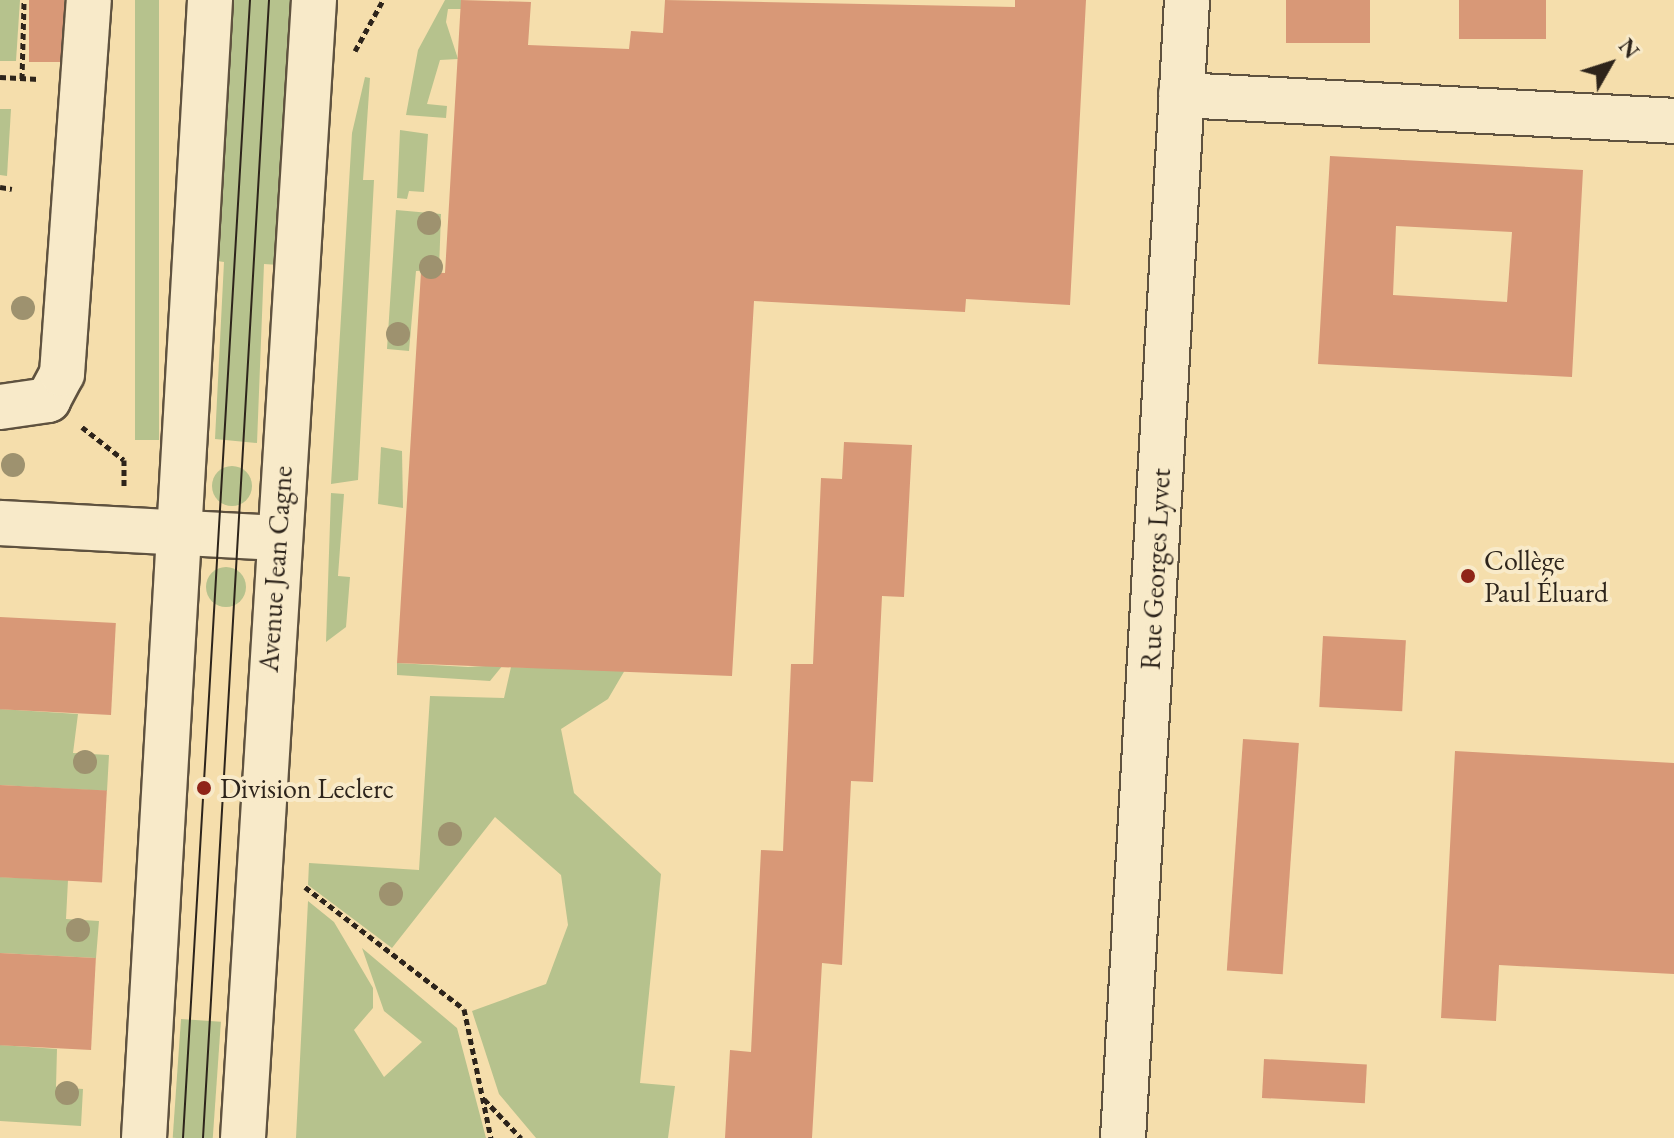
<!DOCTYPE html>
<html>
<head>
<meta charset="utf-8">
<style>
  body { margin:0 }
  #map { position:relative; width:1674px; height:1138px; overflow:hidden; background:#f5deac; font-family:"EB Garamond",serif }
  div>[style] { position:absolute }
  .green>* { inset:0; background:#b6c28d; transform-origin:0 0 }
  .round { border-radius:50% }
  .building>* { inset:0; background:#d89877; transform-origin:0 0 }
  .path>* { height:5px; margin-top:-2.5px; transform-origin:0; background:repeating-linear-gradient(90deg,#2d241b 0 6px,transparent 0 10px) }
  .roads { filter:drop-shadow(2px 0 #5f523f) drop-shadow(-2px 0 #5f523f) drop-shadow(0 2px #5f523f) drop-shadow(0 -2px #5f523f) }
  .minor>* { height:44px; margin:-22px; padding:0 22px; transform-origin:22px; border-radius:22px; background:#f8eac9 }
  .tram>* { height:2px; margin:-1px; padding:0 1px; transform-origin:1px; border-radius:1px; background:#2d241b }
  .trees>* { width:24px; height:24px; margin:-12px; border-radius:50%; background:#9e926f }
  .dots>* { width:22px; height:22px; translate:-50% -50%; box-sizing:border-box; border:4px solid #f8eac9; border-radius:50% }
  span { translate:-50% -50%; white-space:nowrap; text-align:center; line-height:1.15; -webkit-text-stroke:8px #f8eac9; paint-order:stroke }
  .poi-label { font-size:28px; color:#2d241b }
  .left { translate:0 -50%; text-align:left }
  .street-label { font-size:28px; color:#2d241b }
  .north { position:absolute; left:1570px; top:24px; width:80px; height:80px; -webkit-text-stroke:6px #f8eac9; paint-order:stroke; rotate:51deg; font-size:22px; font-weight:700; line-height:32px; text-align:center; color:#2d241b }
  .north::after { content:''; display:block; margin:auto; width:28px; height:36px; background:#2d241b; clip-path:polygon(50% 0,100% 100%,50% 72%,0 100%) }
</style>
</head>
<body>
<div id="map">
  <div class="green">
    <i style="clip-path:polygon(0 0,20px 0,16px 61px,0 61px)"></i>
    <i style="left:135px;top:0;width:24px;height:440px"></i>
    <i style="clip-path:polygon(226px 0,295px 0,279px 265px,264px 264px,257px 443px,215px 439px,224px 262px,210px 260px)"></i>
    <i style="clip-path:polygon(445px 0,461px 0,461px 9px,448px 9px,446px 22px,458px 59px,440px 60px,427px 104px,447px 106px,446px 118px,406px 115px,418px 50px)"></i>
    <i style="clip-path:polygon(365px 77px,370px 78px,363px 180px,374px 180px,358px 480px,331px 484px,352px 133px)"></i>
    <i style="clip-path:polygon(0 109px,11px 109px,7px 176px,0 175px)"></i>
    <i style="clip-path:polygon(400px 130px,428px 134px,424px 192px,409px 191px,407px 199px,397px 198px)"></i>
    <i style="clip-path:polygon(396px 210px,441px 214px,439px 270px,416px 271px,409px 351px,387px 349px)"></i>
    <i style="clip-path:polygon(381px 447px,402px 451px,403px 508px,378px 504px)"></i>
    <i class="round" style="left:212px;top:466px;width:40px;height:40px"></i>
    <i style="clip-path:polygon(331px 493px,344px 494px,338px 576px,350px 577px,346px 627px,326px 642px)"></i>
    <i class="round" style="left:206px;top:567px;width:40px;height:40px"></i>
    <i style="clip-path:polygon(397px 663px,468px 667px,503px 665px,490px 681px,397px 675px)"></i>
    <i style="clip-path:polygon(511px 667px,625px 670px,608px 699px,561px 729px,574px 793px,661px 874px,640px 1083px,675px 1086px,668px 1138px,536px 1138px,499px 1094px,472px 1011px,546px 984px,568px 925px,561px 875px,495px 817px,392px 948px,308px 885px,309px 863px,419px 870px,430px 696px,504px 698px)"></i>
    <i style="clip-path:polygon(0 709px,78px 714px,73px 753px,109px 755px,107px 791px,0 785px)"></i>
    <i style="clip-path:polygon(0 877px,68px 880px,66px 919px,99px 921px,96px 958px,0 953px)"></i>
    <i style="clip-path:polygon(308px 901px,334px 922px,373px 988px,373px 1008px,354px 1030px,384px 1077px,422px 1042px,384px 1011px,362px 948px,457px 1028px,486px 1138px,296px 1138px)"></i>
    <i style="left:181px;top:1019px;width:40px;height:119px;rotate:4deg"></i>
    <i style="clip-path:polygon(0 1045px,57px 1049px,56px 1087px,83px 1089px,81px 1126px,0 1121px)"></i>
  </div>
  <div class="building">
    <i style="left:29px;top:0;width:35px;height:62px"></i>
    <i style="clip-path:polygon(461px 0,531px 2px,528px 45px,629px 49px,631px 31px,663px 33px,665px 0,1015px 7px,1015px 0,1086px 0,1070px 305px,966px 299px,965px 312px,754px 301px,732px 676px,397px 663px,421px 272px,445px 273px)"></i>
    <i style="left:1286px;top:0;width:84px;height:43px"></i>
    <i style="left:1459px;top:0;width:87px;height:39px"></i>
    <i style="clip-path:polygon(evenodd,1330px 156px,1583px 170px,1572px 377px,1318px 364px,1330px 156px,1396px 226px,1512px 232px,1507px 302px,1393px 295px,1396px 226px)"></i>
    <i style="clip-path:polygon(844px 442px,912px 445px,904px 597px,882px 596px,873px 782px,851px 781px,842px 965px,822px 963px,812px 1138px,725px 1138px,730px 1050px,751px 1052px,761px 850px,783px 851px,791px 664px,813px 664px,821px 478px,842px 479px)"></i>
    <i style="left:0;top:617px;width:116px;height:92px;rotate:3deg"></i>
    <i style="left:1323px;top:636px;width:83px;height:71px;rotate:3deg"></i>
    <i style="left:1243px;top:739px;width:56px;height:232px;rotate:4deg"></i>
    <i style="clip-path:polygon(1455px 751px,1674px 763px,1674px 974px,1499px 965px,1496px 1021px,1441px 1018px)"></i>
    <i style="left:0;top:785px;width:107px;height:92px;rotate:3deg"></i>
    <i style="left:0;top:953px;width:96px;height:92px;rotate:3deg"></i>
    <i style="left:1264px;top:1059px;width:103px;height:39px;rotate:3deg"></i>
  </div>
  <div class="path">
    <i style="left:355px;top:51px;width:58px;rotate:-61.2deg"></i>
    <i style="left:0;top:77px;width:39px;rotate:3deg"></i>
    <i style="left:22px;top:79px;width:79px;rotate:-88.5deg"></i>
    <i style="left:0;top:187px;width:12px;rotate:9deg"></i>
    <i style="left:82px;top:427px;width:53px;rotate:38.2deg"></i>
    <i style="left:124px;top:460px;width:29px;rotate:90deg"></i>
    <i style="left:305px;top:887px;width:200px;rotate:37.5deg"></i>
    <i style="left:464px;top:1009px;width:132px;rotate:78.2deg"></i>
    <i style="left:484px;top:1099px;width:54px;rotate:46.5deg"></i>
  </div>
  <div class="roads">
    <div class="minor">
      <i style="left:1181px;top:95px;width:494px;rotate:3deg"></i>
      <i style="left:0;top:407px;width:49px;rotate:-8.3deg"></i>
      <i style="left:48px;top:400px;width:30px;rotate:-62deg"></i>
      <i style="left:62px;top:374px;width:375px;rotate:-85.9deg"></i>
      <i style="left:0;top:523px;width:275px;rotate:3.1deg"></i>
      <i style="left:144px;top:1138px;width:1140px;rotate:-86.68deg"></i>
      <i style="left:243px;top:1138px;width:1140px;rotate:-86.43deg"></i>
      <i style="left:1123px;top:1138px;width:1140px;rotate:-86.78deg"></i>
    </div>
  </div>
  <div class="tram">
    <i style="left:183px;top:1138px;width:1140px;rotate:-86.63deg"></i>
    <i style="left:203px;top:1138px;width:1140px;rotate:-86.68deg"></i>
  </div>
  <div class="trees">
    <i style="left:429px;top:223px"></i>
    <i style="left:431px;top:267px"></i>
    <i style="left:23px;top:308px"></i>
    <i style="left:398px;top:334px"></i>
    <i style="left:13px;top:465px"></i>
    <i style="left:85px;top:762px"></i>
    <i style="left:450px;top:834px"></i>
    <i style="left:391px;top:894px"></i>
    <i style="left:78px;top:930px"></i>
    <i style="left:67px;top:1093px"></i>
  </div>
  <div class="dots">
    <i style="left:1468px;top:576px;background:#8f2418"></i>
    <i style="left:204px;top:788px;background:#8f2418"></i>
  </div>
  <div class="poi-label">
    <span class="left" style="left:1484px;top:576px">Collège<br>Paul Éluard</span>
    <span class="left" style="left:220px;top:788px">Division Leclerc</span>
  </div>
  <div class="street-label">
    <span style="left:275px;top:569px;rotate:-86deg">Avenue Jean Cagne</span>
    <span style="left:1155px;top:569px;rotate:-87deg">Rue Georges Lyvet</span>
  </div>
  <div class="north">N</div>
</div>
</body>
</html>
